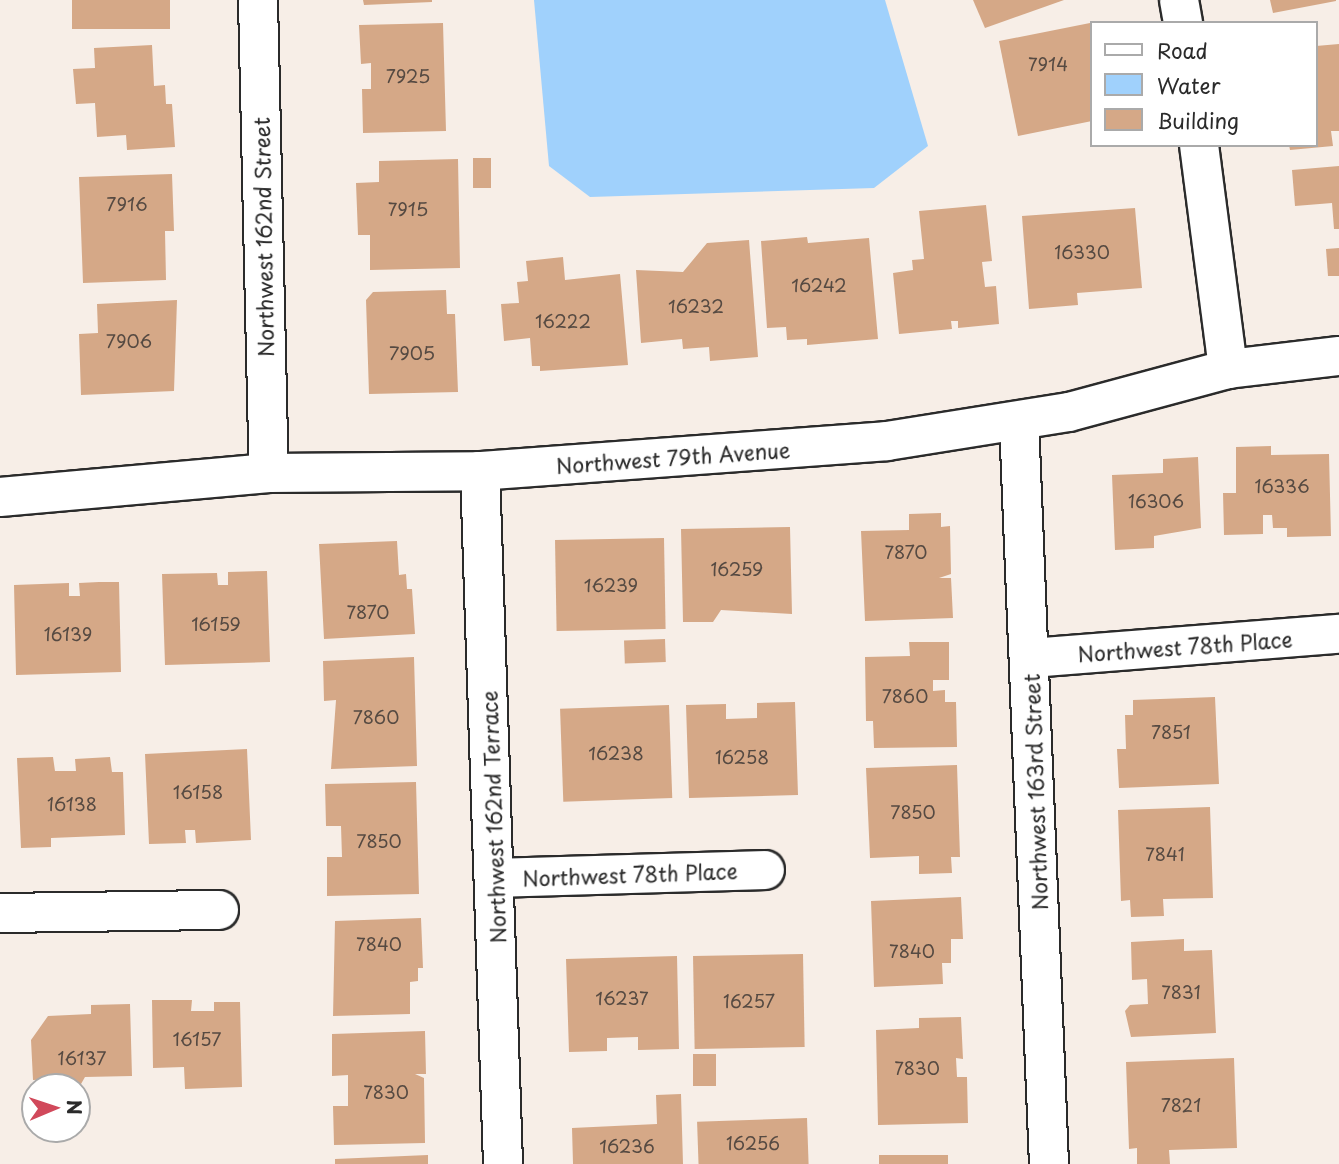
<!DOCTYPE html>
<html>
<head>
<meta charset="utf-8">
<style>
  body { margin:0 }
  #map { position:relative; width:1339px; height:1164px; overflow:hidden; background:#f7eee7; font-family:"Playpen Sans",sans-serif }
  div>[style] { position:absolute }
  .water>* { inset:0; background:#a0d1fc }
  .building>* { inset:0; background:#d5a887; transform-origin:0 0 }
  .roads { filter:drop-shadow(2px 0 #2b2b2b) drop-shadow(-2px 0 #2b2b2b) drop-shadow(0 2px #2b2b2b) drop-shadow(0 -2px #2b2b2b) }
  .street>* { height:38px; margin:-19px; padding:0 19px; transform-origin:19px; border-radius:19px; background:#fff }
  span { translate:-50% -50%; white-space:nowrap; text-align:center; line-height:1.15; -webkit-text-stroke:7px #fff; paint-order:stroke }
  .number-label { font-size:18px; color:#564a42 }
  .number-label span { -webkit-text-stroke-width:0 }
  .street-label { font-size:21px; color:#2b2b2b }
  .legend { position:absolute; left:1090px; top:21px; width:228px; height:126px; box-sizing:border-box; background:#fff; border:2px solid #aaa; margin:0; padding:9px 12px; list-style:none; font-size:21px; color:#2b2b2b }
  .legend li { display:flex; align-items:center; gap:14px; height:35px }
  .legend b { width:35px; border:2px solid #aaa }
  .north { position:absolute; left:21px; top:1073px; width:70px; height:70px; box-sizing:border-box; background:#fff; border:2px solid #aaa; border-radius:50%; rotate:88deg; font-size:19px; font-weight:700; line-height:28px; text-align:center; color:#2b2b2b }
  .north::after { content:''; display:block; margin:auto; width:24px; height:32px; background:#d1495b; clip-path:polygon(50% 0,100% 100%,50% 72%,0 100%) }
</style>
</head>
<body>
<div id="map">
  <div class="water">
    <i style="clip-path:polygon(534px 0,885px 0,928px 146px,874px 188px,590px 197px,549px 166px)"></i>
  </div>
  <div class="building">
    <i style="left:72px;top:0;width:98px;height:29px"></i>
    <i style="clip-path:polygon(363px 0,432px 0,432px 2px,364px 5px)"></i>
    <i style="clip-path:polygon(973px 0,1064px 0,985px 28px)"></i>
    <i style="clip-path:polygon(1270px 0,1336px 0,1336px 1px,1273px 13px)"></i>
    <i style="clip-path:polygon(443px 23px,446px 131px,363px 133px,362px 89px,371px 89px,371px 63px,361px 64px,359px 25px)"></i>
    <i style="clip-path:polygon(1090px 23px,1092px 121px,1018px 136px,999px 41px)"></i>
    <i style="clip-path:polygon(1339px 44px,1339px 131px,1331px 131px,1333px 146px,1290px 150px,1289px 145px,1316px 145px,1316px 46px)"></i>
    <i style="clip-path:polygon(152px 45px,154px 86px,165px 85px,166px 104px,172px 104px,175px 147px,127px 150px,126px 135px,97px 137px,95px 103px,76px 104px,73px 69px,95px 68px,94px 48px)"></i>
    <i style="left:473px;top:158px;width:18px;height:30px"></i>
    <i style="clip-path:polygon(458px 159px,460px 268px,370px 270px,370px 235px,358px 235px,356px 183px,379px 182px,379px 161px)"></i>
    <i style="clip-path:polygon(1339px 166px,1339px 229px,1334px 229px,1332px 203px,1295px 206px,1292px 170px)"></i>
    <i style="clip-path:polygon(172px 174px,174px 231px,165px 231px,166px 280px,83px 283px,79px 177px)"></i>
    <i style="clip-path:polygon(986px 205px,992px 261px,982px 262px,985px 287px,996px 286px,999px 324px,958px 328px,958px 321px,951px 321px,952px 329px,899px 334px,893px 273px,913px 270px,912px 260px,924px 259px,919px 211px)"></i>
    <i style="clip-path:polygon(1135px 208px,1142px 288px,1077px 293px,1078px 305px,1029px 309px,1022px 216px)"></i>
    <i style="clip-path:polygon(807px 237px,808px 243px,869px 238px,878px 339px,807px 345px,807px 339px,787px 340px,786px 327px,767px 328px,761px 241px)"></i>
    <i style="clip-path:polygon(749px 240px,758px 357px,710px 361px,709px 347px,683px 349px,682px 339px,641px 343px,636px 270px,683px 272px,707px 243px)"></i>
    <i style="clip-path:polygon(1339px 248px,1339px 276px,1328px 276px,1326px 249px)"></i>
    <i style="clip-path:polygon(563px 257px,565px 280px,620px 274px,628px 365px,540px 371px,540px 366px,532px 366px,530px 338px,504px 341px,501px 304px,519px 303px,517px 282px,528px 281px,526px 261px)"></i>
    <i style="clip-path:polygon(446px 290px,447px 314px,455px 314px,458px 392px,369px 394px,366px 300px,373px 292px)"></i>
    <i style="clip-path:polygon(177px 300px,174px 391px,81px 395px,79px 334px,98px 333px,97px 304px)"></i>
    <i style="clip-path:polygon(1271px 446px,1271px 455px,1329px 454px,1331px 536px,1287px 537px,1287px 528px,1273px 528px,1272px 515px,1263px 515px,1263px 534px,1224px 535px,1223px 493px,1236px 493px,1236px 447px)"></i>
    <i style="clip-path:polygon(1198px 457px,1201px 528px,1154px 536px,1154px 548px,1115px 550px,1112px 475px,1163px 473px,1163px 459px)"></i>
    <i style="clip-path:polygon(941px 513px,941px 527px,950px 526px,951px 574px,939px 578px,951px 578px,953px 618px,865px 621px,861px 531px,909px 530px,909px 514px)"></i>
    <i style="clip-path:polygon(790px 527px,792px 614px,721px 610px,713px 622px,683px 622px,681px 529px)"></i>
    <i style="left:664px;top:538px;width:91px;height:109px;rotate:89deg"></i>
    <i style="clip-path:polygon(397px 541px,399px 575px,406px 574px,407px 589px,412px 589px,415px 634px,324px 639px,319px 544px)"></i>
    <i style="clip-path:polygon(267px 571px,270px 662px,165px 665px,162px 574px,217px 573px,218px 585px,228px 585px,228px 572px)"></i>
    <i style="clip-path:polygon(99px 582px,119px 582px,121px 672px,16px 675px,14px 585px,69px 583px,69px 596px,80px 596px,79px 583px)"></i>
    <i style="left:665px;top:639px;width:23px;height:41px;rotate:88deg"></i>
    <i style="clip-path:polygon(909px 642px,949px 642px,949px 680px,933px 680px,933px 691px,945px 690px,945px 702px,956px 702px,957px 747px,874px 748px,873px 721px,866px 721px,865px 657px,910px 656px)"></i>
    <i style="clip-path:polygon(414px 657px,417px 766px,331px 769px,336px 700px,324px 701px,323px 661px)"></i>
    <i style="clip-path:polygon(1215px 697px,1219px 784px,1119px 788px,1117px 749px,1126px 749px,1125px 715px,1133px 715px,1133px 700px)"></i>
    <i style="clip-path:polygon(795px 702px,798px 795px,689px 798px,686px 705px,726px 704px,726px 719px,757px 718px,757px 703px)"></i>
    <i style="left:669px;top:705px;width:93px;height:109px;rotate:88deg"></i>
    <i style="clip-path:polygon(247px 749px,251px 840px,196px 843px,195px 830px,185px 830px,186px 843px,149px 844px,145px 754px)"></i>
    <i style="clip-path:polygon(53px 757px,55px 771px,76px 771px,75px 759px,110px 757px,112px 772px,123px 772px,125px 835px,51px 838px,51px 847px,21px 848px,17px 758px)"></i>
    <i style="clip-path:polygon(957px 765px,960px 857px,951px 857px,952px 873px,919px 874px,919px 856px,870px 858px,866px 768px)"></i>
    <i style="clip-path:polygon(416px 782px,419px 894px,327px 896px,327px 857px,342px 857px,341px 826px,326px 826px,325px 784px)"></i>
    <i style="clip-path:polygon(1210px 807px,1213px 898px,1163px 899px,1164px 916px,1131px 917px,1130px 900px,1121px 901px,1118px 810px)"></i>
    <i style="clip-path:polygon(961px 897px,963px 939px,951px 939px,951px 963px,942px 963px,943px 984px,874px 987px,871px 901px)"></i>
    <i style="clip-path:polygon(421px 918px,423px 968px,418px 968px,418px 981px,410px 982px,410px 1014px,333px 1016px,335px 921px)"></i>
    <i style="clip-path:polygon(1184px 939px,1184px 951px,1212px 950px,1216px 1033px,1131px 1037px,1125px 1011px,1130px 1005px,1148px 1004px,1147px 979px,1132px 980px,1131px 942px)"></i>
    <i style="left:803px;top:954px;width:93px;height:110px;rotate:89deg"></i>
    <i style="clip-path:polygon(677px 956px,679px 1049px,638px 1050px,638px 1037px,607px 1038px,607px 1051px,569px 1052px,566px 959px)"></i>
    <i style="clip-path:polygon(152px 1000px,192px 1000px,191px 1011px,214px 1011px,214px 1002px,240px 1002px,242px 1087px,185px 1089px,184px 1067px,153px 1068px)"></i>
    <i style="clip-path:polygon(130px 1004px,132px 1076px,85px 1077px,77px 1091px,59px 1079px,33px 1080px,31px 1040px,48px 1016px,91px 1014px,91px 1005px)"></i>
    <i style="clip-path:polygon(961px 1017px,963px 1059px,956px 1058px,957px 1077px,967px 1077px,968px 1123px,878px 1125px,876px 1030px,919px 1028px,919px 1018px)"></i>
    <i style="clip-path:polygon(425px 1031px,426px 1074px,415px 1074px,424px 1078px,425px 1143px,334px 1145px,333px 1106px,348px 1106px,348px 1075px,332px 1076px,332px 1034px)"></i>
    <i style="left:693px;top:1054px;width:23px;height:32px"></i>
    <i style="clip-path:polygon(1234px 1058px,1237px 1148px,1169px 1150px,1170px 1164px,1137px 1164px,1137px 1148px,1129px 1149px,1126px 1062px)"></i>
    <i style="clip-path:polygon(681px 1094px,683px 1164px,573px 1164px,572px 1128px,657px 1124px,656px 1095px)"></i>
    <i style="left:807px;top:1118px;width:46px;height:110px;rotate:88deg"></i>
    <i style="clip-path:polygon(428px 1155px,428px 1164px,335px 1164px,335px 1159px)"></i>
    <i style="left:879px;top:1155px;width:69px;height:9px"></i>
  </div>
  <div class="roads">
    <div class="street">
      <i style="left:258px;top:0;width:473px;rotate:88.7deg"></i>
      <i style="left:1179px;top:0;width:23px;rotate:80deg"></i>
      <i style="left:1199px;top:145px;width:226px;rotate:82.6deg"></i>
      <i style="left:1019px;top:421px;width:744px;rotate:87.69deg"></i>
      <i style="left:480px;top:471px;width:693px;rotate:88.1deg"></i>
      <i style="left:0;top:497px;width:270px;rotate:-5.1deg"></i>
      <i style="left:269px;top:473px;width:211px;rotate:-0.5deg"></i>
      <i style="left:480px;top:471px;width:408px;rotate:-4.2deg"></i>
      <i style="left:887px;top:441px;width:184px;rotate:-9.1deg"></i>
      <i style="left:1069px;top:412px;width:165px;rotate:-15.1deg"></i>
      <i style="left:1228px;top:369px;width:112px;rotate:-6.7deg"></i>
      <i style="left:1031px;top:658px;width:309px;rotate:-4.5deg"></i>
      <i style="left:495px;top:878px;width:270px;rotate:-1.7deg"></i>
      <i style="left:0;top:913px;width:219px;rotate:-0.8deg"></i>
    </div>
  </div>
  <div class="number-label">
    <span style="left:1048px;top:64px">7914</span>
    <span style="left:408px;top:76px">7925</span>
    <span style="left:127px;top:204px">7916</span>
    <span style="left:408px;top:209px">7915</span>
    <span style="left:1082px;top:252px">16330</span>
    <span style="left:819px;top:285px">16242</span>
    <span style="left:696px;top:306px">16232</span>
    <span style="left:563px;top:321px">16222</span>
    <span style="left:129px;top:341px">7906</span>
    <span style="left:412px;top:353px">7905</span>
    <span style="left:1282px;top:486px">16336</span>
    <span style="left:1156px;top:501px">16306</span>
    <span style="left:906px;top:552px">7870</span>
    <span style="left:737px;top:569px">16259</span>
    <span style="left:611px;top:585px">16239</span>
    <span style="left:368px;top:612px">7870</span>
    <span style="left:216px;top:624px">16159</span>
    <span style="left:68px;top:634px">16139</span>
    <span style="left:905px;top:696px">7860</span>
    <span style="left:376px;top:717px">7860</span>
    <span style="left:1171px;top:732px">7851</span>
    <span style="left:616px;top:753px">16238</span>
    <span style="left:742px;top:757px">16258</span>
    <span style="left:198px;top:792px">16158</span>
    <span style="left:72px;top:804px">16138</span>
    <span style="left:913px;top:812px">7850</span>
    <span style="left:379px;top:841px">7850</span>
    <span style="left:1165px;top:854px">7841</span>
    <span style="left:379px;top:944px">7840</span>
    <span style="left:912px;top:951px">7840</span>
    <span style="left:1181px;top:992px">7831</span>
    <span style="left:622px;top:998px">16237</span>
    <span style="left:749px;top:1001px">16257</span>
    <span style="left:197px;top:1039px">16157</span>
    <span style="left:82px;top:1058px">16137</span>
    <span style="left:917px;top:1068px">7830</span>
    <span style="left:386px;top:1092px">7830</span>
    <span style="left:1181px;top:1105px">7821</span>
    <span style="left:753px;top:1143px">16256</span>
    <span style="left:627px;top:1146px">16236</span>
  </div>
  <div class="street-label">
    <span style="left:263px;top:237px;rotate:-91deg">Northwest 162nd Street</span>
    <span style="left:673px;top:457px;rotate:-4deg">Northwest 79th Avenue</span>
    <span style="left:1185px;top:646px;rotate:-4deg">Northwest 78th Place</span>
    <span style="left:1035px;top:792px;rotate:-92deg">Northwest 163rd Street</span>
    <span style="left:493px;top:817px;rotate:-92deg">Northwest 162nd Terrace</span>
    <span style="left:630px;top:874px;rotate:-2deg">Northwest 78th Place</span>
  </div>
  <ul class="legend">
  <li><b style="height:9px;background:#fff"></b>Road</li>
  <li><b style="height:19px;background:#a0d1fc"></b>Water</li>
  <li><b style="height:19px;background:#d5a887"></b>Building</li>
  </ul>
  <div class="north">N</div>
</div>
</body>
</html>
